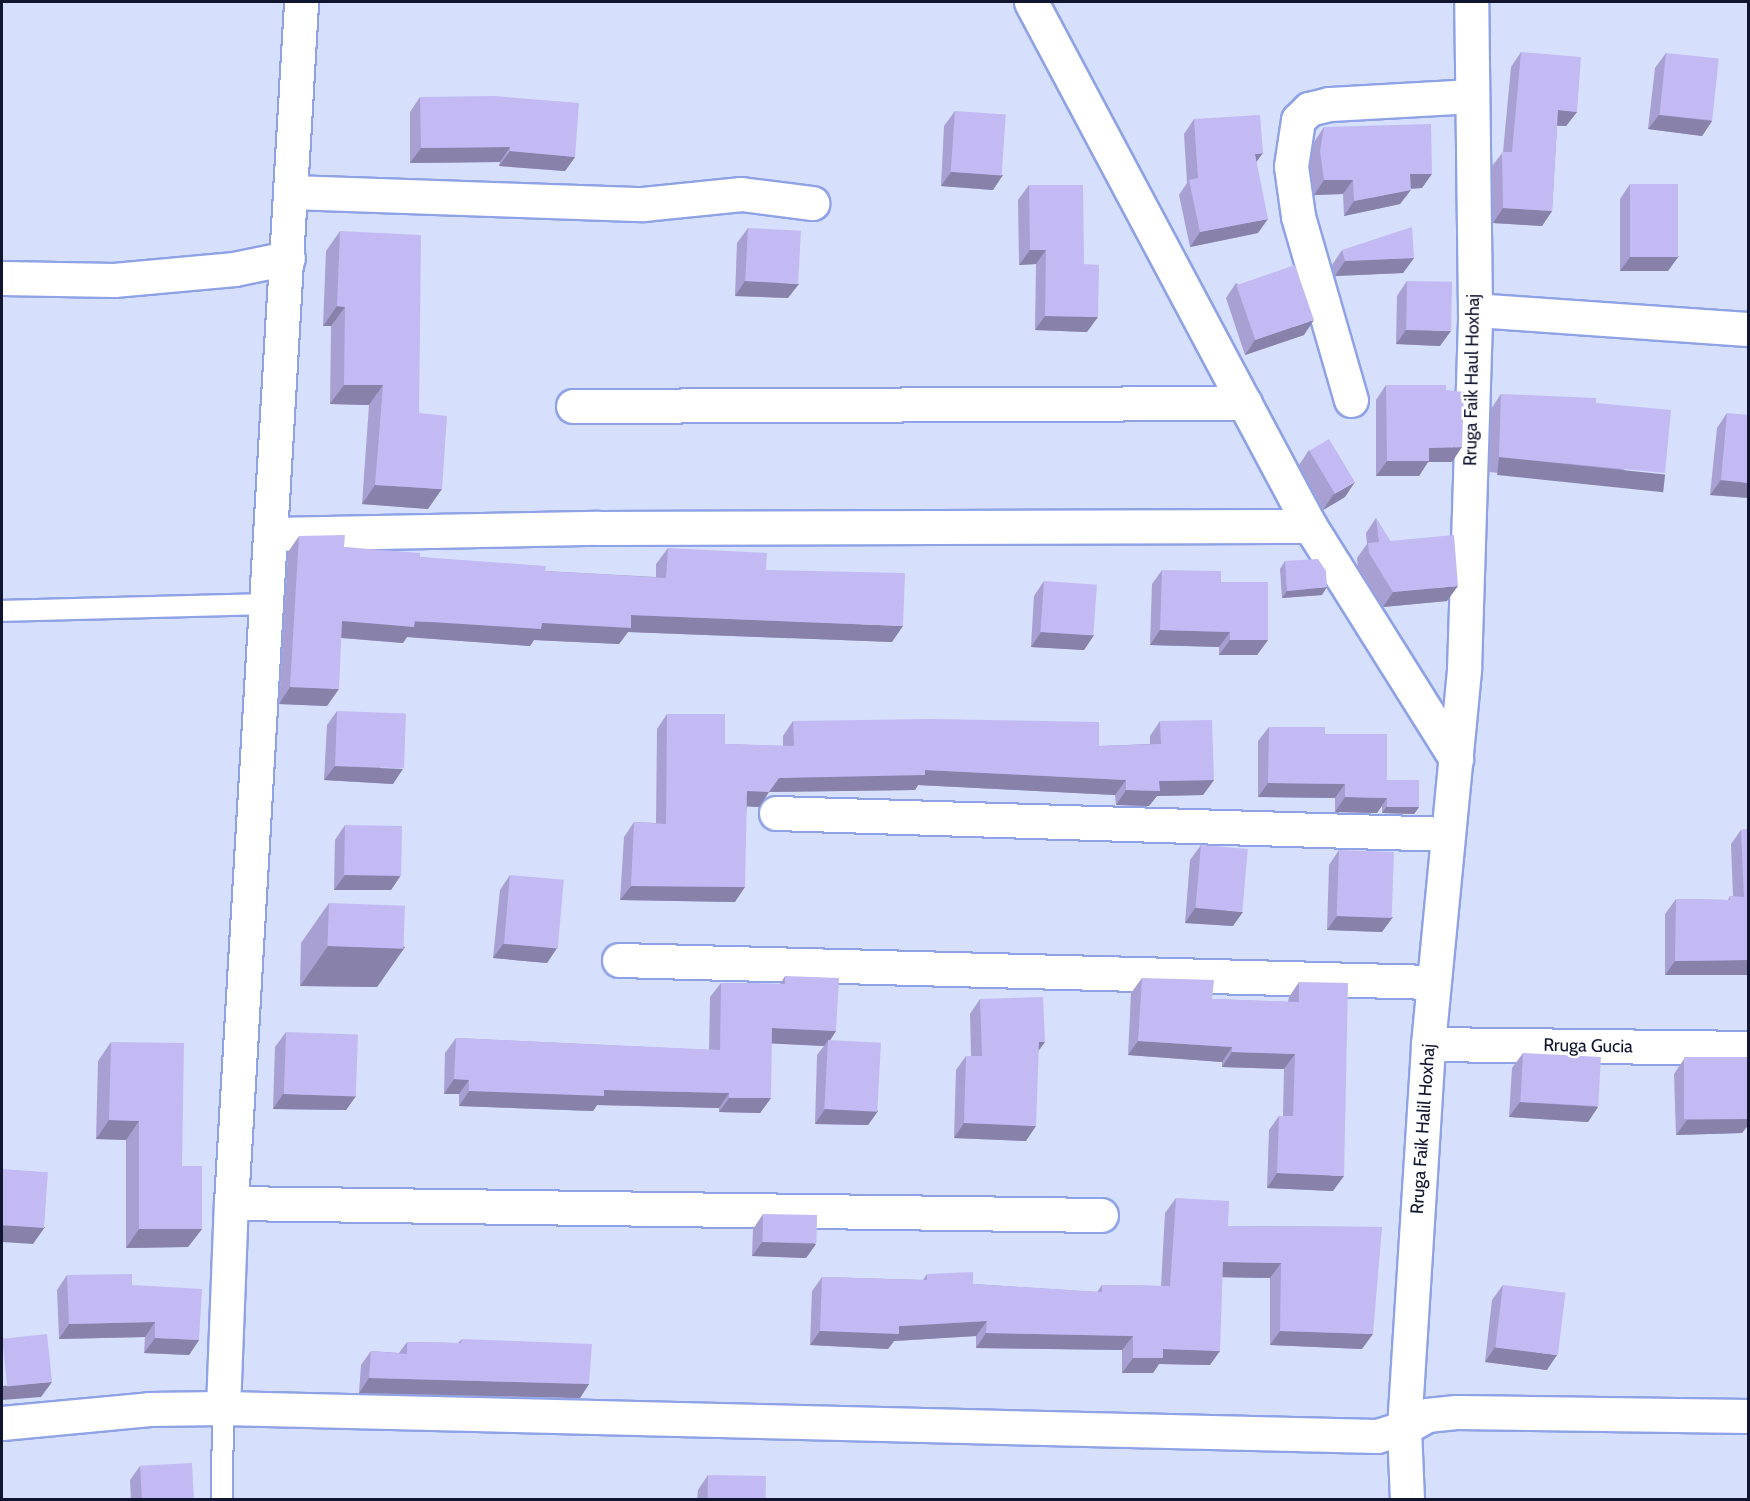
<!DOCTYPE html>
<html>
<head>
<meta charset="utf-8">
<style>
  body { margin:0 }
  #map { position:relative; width:1750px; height:1501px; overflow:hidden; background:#d6dffc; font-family:Cabin,sans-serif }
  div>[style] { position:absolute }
  .roads { filter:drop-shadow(2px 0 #8fa2e6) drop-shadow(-2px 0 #8fa2e6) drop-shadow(0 2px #8fa2e6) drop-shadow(0 -2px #8fa2e6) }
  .lane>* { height:20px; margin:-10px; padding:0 10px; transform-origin:10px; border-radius:10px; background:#fff }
  .street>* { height:33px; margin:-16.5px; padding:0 16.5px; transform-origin:16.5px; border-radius:16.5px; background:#fff }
  .wall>* { inset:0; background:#a8a0d2 }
  .shaded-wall>* { inset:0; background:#8882ab; transform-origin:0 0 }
  .building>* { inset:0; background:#c3baf4; transform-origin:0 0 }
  span { translate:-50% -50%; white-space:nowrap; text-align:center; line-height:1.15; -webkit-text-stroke:5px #fff; paint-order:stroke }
  .street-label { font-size:18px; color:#101630 }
  .frame { position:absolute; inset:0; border:3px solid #101630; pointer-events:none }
</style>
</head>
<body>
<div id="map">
  <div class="roads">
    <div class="lane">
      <i style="left:2px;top:611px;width:266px;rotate:-1.5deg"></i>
      <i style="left:222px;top:1500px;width:92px;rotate:-89.4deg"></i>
    </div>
    <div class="street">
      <i style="left:1031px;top:2px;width:594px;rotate:61.97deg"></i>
      <i style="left:1310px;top:526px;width:275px;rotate:57.9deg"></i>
      <i style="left:291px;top:192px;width:352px;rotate:2deg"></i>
      <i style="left:643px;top:204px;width:99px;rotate:-5.8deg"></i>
      <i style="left:741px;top:194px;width:72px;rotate:7.2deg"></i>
      <i style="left:2px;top:278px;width:112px;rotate:1deg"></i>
      <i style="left:114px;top:280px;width:121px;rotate:-5.2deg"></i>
      <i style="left:234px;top:269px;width:55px;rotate:-11.5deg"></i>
      <i style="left:1475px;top:310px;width:274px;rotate:4deg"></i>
      <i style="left:1351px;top:400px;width:191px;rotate:-106.1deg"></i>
      <i style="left:1298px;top:216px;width:50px;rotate:-98deg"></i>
      <i style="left:1291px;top:166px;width:47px;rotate:-81.3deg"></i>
      <i style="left:1298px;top:120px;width:16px;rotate:-45deg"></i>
      <i style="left:1309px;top:109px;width:21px;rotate:-14deg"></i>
      <i style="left:1329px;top:104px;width:141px;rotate:-3.2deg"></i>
      <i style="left:573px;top:406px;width:672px;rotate:-0.26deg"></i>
      <i style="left:273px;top:534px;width:325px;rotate:-1.1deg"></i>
      <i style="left:598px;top:528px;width:712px;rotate:-0.16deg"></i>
      <i style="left:776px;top:813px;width:672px;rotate:1.79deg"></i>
      <i style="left:619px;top:960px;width:814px;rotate:1.55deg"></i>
      <i style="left:1428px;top:1044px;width:320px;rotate:0.7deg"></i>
      <i style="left:231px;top:1203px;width:870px;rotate:0.79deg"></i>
      <i style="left:223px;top:1408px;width:205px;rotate:-87.8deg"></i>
      <i style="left:231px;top:1203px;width:1203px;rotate:-86.66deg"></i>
      <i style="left:2px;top:1423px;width:148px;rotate:-5.4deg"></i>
      <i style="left:149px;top:1409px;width:74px;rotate:-0.8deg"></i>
      <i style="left:223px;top:1408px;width:1154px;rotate:1.39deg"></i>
      <i style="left:1377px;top:1436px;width:28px;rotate:-17deg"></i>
      <i style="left:1404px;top:1428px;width:26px;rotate:-29deg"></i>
      <i style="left:1427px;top:1415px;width:29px;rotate:-6deg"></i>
      <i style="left:1456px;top:1412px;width:292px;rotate:0.8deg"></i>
      <i style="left:1407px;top:1500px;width:72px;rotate:-92.4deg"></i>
      <i style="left:1404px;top:1428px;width:385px;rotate:-86.4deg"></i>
      <i style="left:1428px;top:1044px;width:376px;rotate:-84.5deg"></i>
      <i style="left:1464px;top:670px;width:360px;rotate:-88.2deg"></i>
      <i style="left:1475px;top:310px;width:308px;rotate:-90.7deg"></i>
    </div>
  </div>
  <div class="wall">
    <i style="clip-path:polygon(1521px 52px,1577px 112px,1566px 126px,1557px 126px,1552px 211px,1542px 226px,1493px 223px,1492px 166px,1503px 152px,1511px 67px)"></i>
    <i style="clip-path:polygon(1666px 53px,1712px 121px,1702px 136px,1648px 129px,1655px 68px)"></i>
    <i style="clip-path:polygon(420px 97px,575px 157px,565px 171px,499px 166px,500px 162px,410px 163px,410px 112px)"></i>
    <i style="clip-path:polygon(955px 111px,993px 190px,941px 186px,944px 126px)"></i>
    <i style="clip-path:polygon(1194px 119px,1256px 162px,1258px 233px,1190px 247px,1179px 195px,1187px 183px,1184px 134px)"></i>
    <i style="clip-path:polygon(1324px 127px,1422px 188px,1411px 189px,1400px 204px,1344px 216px,1343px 194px,1314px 195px,1310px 166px,1314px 142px)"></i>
    <i style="clip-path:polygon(1630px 184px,1668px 271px,1620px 271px,1620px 199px)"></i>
    <i style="clip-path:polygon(1029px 185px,1084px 264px,1087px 332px,1035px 330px,1036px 264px,1019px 265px,1018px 200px)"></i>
    <i style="clip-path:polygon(748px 228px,788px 298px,735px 296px,737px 243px)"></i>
    <i style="clip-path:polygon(340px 231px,419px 413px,428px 509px,362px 504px,369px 405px,330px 404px,331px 326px,323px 326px,326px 251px)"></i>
    <i style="clip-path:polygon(1342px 250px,1414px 258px,1403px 273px,1335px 276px,1332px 265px)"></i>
    <i style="clip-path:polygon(1407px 281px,1440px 346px,1396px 344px,1397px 296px)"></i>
    <i style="clip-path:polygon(1236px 283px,1304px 335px,1245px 355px,1226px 298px)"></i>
    <i style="clip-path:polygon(1386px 385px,1446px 390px,1452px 462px,1428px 462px,1419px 476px,1376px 476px,1376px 400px)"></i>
    <i style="clip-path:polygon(1501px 394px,1654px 488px,1489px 472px,1491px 409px)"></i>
    <i style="clip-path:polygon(1727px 413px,1749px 498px,1710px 495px,1717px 428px)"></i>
    <i style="clip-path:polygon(1309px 450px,1345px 497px,1323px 510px,1299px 465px)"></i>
    <i style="clip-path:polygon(1376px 518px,1390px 541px,1447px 601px,1383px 607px,1358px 568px,1357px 558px,1367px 544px,1366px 533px)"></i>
    <i style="clip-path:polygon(299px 536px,344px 547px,420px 557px,545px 571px,656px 577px,656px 564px,668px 548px,766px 570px,892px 642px,628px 632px,619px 644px,534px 640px,530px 646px,407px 637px,403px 643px,341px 638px,327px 706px,279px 704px,288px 552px)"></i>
    <i style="clip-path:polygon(1285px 561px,1322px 595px,1282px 598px,1280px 569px)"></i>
    <i style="clip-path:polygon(1162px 570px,1221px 582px,1268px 640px,1257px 655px,1219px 655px,1219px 647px,1150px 645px,1152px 584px)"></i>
    <i style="clip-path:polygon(1044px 581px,1094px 635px,1084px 650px,1031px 647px,1034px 596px)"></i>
    <i style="clip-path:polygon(337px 711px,393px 784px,324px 780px,327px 725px)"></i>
    <i style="clip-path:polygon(667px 714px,725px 744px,783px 746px,783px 736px,793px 721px,1099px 746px,1150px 744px,1150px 736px,1160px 721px,1214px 780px,1203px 795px,1157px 796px,1149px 806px,1116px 805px,1115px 795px,918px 785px,915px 790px,769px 792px,759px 807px,747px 806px,735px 902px,620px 900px,624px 837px,634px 822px,656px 823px,657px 729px)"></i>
    <i style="clip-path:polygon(1269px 727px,1387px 781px,1419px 807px,1414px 814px,1382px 813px,1382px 806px,1377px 813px,1335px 812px,1335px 798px,1258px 797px,1258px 741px)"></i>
    <i style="clip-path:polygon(345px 825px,401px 875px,391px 890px,334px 890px,335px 840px)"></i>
    <i style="clip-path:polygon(1749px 829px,1749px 975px,1665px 975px,1665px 914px,1676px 899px,1728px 900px,1730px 896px,1733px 896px,1731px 844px,1741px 830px)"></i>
    <i style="clip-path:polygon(1201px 845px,1233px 926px,1185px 923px,1190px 860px)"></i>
    <i style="clip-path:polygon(1339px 850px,1382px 932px,1327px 930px,1329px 865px)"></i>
    <i style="clip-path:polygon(510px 875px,557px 948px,547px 963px,493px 958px,500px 890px)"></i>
    <i style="clip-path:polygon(329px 903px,405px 947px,377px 987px,300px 986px,301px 943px)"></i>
    <i style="clip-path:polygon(785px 976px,836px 1031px,830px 1041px,878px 1111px,868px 1125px,815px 1124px,817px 1055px,824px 1046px,771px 1043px,771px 1098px,760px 1113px,719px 1112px,719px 1108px,597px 1105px,593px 1111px,459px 1106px,459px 1094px,444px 1094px,445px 1053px,456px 1038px,709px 1050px,710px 997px,721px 983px,780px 984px)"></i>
    <i style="clip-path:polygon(1142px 978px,1212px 999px,1288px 1002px,1289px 997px,1299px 982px,1333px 1191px,1267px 1188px,1269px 1130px,1279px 1116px,1283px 1116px,1284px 1069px,1222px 1067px,1222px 1062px,1128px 1055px,1131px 993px)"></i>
    <i style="clip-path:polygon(980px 999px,1038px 1051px,1026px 1141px,954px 1138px,956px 1070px,966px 1056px,971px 1056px,970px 1014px)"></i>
    <i style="clip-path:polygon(286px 1032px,356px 1096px,346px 1110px,273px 1109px,275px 1047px)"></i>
    <i style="clip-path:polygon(111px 1042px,182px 1166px,202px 1229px,188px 1247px,126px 1248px,126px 1140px,96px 1139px,98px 1061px)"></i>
    <i style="clip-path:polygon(1523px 1053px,1598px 1107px,1588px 1122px,1509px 1117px,1512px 1068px)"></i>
    <i style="clip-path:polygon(1749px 1057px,1749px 1124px,1742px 1133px,1676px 1135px,1674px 1074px,1684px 1059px)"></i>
    <i style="clip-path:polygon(1176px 1198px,1228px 1226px,1382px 1227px,1362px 1349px,1270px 1345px,1270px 1278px,1222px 1277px,1210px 1365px,1159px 1364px,1153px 1373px,1122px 1373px,1122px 1350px,976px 1348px,976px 1336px,894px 1341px,888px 1349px,810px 1345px,812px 1291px,822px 1277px,923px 1280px,927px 1274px,973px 1284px,1097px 1292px,1102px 1285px,1161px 1286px,1165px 1213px)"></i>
    <i style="clip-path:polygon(763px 1214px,816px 1244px,806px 1258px,752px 1256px,753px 1229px)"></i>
    <i style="clip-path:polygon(67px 1275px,132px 1285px,199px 1340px,189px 1355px,144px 1353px,145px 1337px,59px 1339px,57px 1290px)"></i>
    <i style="clip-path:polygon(1503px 1285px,1547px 1370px,1485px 1362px,1492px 1300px)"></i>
    <i style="clip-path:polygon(462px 1339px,589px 1384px,580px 1398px,359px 1393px,361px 1365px,371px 1351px,399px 1353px,407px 1342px,458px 1343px)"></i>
    <i style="clip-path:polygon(140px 1466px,194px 1500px,131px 1500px,130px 1480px)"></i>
    <i style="clip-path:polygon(708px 1475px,766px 1500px,697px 1500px,698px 1490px)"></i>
  </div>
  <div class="shaded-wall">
    <i style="clip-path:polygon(1558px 110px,1577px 112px,1566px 126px,1547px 125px)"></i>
    <i style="clip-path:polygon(1659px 115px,1712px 121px,1702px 136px,1648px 129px)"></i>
    <i style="clip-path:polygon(510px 147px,500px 162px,410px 163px,421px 148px)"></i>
    <i style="clip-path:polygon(510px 151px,575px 157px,565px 171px,499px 166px)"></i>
    <i style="clip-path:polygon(1263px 153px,1252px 168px,1255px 154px)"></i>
    <i style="clip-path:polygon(951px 172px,1003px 175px,993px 190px,941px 186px)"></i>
    <i style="clip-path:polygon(1410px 174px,1432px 174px,1422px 188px,1400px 189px)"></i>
    <i style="clip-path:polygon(1324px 180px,1353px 180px,1343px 194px,1314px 195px)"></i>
    <i style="clip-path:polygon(1411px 190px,1400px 204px,1344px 216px,1354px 201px)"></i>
    <i style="clip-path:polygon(1503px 208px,1552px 211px,1542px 226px,1493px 223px)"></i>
    <i style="clip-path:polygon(1268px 219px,1258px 233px,1190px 247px,1200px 232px)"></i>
    <i style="clip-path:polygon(1030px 250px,1046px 250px,1036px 264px,1019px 265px)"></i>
    <i style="clip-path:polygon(1679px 256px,1668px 271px,1620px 271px,1630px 257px)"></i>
    <i style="clip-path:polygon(1414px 258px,1403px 273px,1335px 276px,1345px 261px)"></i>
    <i style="clip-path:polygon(745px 281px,799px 284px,788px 298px,735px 296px)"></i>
    <i style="clip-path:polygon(337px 306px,345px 307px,331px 326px,323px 326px)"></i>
    <i style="clip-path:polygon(1045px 316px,1098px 317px,1087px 332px,1035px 330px)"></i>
    <i style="clip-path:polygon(1314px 320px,1304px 335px,1245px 355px,1255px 340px)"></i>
    <i style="clip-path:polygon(1406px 330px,1451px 331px,1440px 346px,1396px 344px)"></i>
    <i style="clip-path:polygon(344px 385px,383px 385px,369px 405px,330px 404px)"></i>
    <i style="clip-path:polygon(1462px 447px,1452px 462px,1428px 462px,1419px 476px,1376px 476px,1387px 461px,1429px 448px)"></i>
    <i style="left:1499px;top:457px;width:167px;height:18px;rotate:6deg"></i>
    <i style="clip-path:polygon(1721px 480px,1749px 483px,1749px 498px,1710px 495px)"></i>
    <i style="clip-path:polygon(1355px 482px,1345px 497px,1323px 510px,1333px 495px)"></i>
    <i style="clip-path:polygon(375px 485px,442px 489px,428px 509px,362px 504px)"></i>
    <i style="clip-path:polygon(1458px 586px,1447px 601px,1383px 607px,1393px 592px)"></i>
    <i style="clip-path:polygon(1327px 587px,1322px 595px,1282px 598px,1287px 591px)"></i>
    <i style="clip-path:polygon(631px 615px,903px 626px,892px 642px,628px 632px,619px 644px,534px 640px,530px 646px,407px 637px,403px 643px,331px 637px,342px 621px,542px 623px)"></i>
    <i style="clip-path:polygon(1160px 630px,1230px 632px,1219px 647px,1150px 645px)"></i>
    <i style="clip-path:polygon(1041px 632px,1094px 635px,1084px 650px,1031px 647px)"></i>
    <i style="clip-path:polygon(1230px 640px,1268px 640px,1257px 655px,1219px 655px)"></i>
    <i style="clip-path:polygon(290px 687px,339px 689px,327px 706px,279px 704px)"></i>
    <i style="clip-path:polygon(335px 766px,403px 769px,393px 784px,324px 780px)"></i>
    <i style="clip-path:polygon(925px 770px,1126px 780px,1115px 795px,918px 785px,915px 790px,769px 792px,759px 807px,737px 806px,747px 791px,779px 778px)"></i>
    <i style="clip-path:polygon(1214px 780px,1203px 795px,1157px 796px,1149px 806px,1116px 805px,1126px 790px,1159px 781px)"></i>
    <i style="clip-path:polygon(1268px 783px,1345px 784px,1335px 798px,1258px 797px)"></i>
    <i style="clip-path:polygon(1345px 797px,1387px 798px,1377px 813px,1335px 812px)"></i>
    <i style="clip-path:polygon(1387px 806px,1419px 807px,1414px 814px,1382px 813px)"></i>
    <i style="clip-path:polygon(345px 875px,401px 875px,391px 890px,334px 890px)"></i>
    <i style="clip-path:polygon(631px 886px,745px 887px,735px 902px,620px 900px)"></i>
    <i style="clip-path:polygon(1195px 908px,1243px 912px,1233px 926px,1185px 923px)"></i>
    <i style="clip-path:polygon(1337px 916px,1393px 917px,1382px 932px,1327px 930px)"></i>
    <i style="clip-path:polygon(503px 944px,557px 948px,547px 963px,493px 958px)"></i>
    <i style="clip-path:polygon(328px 946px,405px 947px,377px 987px,300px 986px)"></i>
    <i style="clip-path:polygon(1749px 960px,1749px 975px,1665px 975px,1675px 961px)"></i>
    <i style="clip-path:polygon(772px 1028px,836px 1031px,827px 1044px,828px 1040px,824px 1046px,761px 1043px)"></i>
    <i style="clip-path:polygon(1138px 1041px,1232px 1047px,1222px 1062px,1128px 1055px)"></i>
    <i style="clip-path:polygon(1039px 1042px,1045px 1042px,1034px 1057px)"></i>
    <i style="clip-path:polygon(1232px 1052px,1295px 1054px,1284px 1069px,1222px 1067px)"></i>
    <i style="clip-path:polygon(454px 1079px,469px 1080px,459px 1094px,444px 1094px)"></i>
    <i style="clip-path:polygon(604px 1090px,729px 1093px,719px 1108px,597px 1105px,593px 1111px,459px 1106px,469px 1091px)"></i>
    <i style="clip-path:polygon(283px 1094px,356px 1096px,346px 1110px,273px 1109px)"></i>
    <i style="clip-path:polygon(729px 1098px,771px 1098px,760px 1113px,719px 1112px)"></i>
    <i style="clip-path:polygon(1520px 1102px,1598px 1107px,1588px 1122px,1509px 1117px)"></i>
    <i style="clip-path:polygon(825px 1109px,878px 1111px,868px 1125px,815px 1124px)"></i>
    <i style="clip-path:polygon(1749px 1119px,1749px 1124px,1742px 1133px,1676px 1135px,1687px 1120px)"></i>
    <i style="clip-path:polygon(109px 1120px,139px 1121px,126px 1140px,96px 1139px)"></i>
    <i style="clip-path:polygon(964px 1123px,1036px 1126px,1026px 1141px,954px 1138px)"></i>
    <i style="clip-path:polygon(1277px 1173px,1344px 1176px,1333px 1191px,1267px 1188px)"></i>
    <i style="clip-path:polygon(2px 1225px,45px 1227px,33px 1244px,2px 1242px)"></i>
    <i style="clip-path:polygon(139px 1229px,202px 1229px,188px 1247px,126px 1248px)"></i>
    <i style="clip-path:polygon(762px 1242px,816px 1244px,806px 1258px,752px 1256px)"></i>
    <i style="clip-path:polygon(1223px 1262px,1281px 1263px,1270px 1278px,1212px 1277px)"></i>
    <i style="clip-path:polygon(987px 1321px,976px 1336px,894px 1341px,888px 1349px,810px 1345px,820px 1331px)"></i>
    <i style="clip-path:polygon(155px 1322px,145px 1337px,59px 1339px,69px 1324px)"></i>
    <i style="clip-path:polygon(1280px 1331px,1373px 1334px,1362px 1349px,1270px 1345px)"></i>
    <i style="clip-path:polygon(986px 1333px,1133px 1336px,1122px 1350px,976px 1348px)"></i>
    <i style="clip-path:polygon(155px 1338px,199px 1340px,189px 1355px,144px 1353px)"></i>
    <i style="clip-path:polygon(1495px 1347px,1557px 1355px,1547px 1370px,1485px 1362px)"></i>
    <i style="clip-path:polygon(1163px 1349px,1220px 1351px,1210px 1365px,1159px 1364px,1153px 1373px,1122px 1373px,1133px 1358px)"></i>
    <i style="clip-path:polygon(369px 1378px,589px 1384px,580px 1398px,359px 1393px)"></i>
    <i style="clip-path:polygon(52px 1382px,41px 1397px,2px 1400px,2px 1386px)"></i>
  </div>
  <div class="building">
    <i style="clip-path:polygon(1521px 52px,1581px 57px,1577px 112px,1558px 110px,1552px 211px,1503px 208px,1502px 152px,1512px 152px)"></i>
    <i style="left:1666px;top:53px;width:53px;height:62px;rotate:6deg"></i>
    <i style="clip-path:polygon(494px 96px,579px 103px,575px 157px,510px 151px,510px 147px,421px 148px,420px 97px)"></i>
    <i style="left:955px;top:111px;width:51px;height:61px;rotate:4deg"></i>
    <i style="clip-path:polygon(1260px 115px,1263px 153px,1255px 154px,1268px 219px,1200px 232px,1189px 180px,1198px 178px,1194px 119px)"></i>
    <i style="clip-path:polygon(1431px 124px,1432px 174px,1410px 174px,1411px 190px,1354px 201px,1353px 180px,1324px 180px,1320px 151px,1324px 127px)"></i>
    <i style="left:1630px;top:184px;width:48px;height:73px"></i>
    <i style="clip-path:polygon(1029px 185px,1083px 185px,1084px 264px,1099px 265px,1098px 317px,1045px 316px,1046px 250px,1030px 250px)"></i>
    <i style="clip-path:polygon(1412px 227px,1414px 258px,1345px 261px,1342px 250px)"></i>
    <i style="left:748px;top:228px;width:53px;height:53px;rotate:3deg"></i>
    <i style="clip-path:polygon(340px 231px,421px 235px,419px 413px,447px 416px,442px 489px,375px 485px,383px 385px,344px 385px,345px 307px,337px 306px)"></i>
    <i style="left:1295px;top:265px;width:58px;height:62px;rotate:71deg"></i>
    <i style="left:1407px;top:281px;width:45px;height:49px;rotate:1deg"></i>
    <i style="clip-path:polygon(1386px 385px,1446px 385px,1446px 390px,1464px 392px,1462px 447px,1429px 448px,1429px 461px,1387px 461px)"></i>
    <i style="clip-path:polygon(1501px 394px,1596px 398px,1596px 403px,1671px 410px,1665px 473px,1499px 457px)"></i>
    <i style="clip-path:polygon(1727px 413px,1749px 415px,1749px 483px,1721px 480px)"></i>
    <i style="left:1329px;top:439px;width:50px;height:23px;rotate:59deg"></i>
    <i style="clip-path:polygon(1376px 518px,1390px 541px,1454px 535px,1458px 586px,1393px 592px,1369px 553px,1368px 543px,1379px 542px)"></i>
    <i style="clip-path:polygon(345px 535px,344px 547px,420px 553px,420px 557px,546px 566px,545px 571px,666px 578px,668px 548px,767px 553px,766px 570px,905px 573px,903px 626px,631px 615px,631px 628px,542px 623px,541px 629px,415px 621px,414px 627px,342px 621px,339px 689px,290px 687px,299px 536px)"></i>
    <i style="clip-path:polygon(1318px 559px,1326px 571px,1327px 587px,1287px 591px,1285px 561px)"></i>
    <i style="clip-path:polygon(1162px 570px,1221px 571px,1221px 582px,1268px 582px,1268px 640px,1230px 640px,1230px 632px,1160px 630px)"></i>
    <i style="left:1044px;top:581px;width:53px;height:51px;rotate:4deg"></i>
    <i style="left:337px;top:711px;width:69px;height:55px;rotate:2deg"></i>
    <i style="clip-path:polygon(667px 714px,725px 714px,725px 744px,794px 746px,793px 721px,932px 719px,1099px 722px,1099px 746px,1161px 744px,1160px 721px,1212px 720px,1214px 780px,1159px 781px,1160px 791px,1126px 790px,1126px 780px,925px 770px,925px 775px,779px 778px,769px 792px,747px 791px,745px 887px,631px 886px,634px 822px,666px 824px)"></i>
    <i style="clip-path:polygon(1269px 727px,1325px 727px,1325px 734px,1387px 734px,1387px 798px,1345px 797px,1345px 784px,1268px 783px)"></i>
    <i style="left:1419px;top:780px;width:27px;height:32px;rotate:90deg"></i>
    <i style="left:345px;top:825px;width:57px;height:50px;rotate:1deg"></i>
    <i style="clip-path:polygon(1749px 829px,1749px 960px,1675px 961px,1676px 899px,1730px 900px,1730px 896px,1744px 897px,1741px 830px)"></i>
    <i style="left:1201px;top:845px;width:47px;height:63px;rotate:5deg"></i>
    <i style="left:1339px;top:850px;width:55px;height:66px;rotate:2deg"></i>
    <i style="left:510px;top:875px;width:54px;height:69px;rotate:5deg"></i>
    <i style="left:329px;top:903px;width:76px;height:43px;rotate:2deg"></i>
    <i style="clip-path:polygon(785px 976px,839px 978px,836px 1031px,772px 1028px,771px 1098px,729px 1098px,729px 1093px,604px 1090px,604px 1096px,469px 1091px,469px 1080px,454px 1079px,456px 1038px,720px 1050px,721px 983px,785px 984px)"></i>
    <i style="clip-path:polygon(1142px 978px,1214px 980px,1212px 999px,1299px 1002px,1299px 982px,1348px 983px,1344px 1176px,1277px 1173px,1279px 1116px,1293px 1116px,1295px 1054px,1232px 1052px,1232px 1047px,1138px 1041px)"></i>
    <i style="clip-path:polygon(1043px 997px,1045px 1042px,1039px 1042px,1036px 1126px,964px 1123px,966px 1056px,982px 1056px,980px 999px)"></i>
    <i style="left:286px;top:1032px;width:72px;height:62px;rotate:2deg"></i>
    <i style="left:828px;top:1040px;width:53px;height:69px;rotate:3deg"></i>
    <i style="clip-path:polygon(111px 1042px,184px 1043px,182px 1166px,202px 1166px,202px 1229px,139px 1229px,139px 1121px,109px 1120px)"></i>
    <i style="left:1523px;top:1053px;width:78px;height:49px;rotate:3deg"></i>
    <i style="left:1749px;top:1057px;width:62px;height:65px;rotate:90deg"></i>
    <i style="left:2px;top:1169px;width:46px;height:56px;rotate:4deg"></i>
    <i style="clip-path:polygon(1176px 1198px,1229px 1201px,1228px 1226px,1382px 1227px,1373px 1334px,1280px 1331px,1281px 1263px,1223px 1262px,1220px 1351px,1163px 1349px,1163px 1358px,1133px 1358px,1133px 1336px,986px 1333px,987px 1321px,899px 1326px,899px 1334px,820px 1331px,822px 1277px,927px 1280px,927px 1274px,973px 1272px,973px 1284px,1102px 1292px,1102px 1285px,1170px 1286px)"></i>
    <i style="left:763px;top:1214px;width:54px;height:28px;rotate:1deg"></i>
    <i style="clip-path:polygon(132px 1274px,132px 1285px,202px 1289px,199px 1340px,155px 1338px,155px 1322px,69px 1324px,67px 1275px)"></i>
    <i style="left:1503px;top:1285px;width:63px;height:63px;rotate:7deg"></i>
    <i style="left:47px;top:1334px;width:48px;height:45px;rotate:84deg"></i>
    <i style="clip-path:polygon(462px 1339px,592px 1344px,589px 1384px,369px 1378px,371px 1351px,407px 1354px,407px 1342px,461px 1343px)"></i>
    <i style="left:192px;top:1463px;width:37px;height:52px;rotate:87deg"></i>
    <i style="left:708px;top:1475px;width:58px;height:25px;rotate:1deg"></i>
  </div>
  <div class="street-label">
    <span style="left:1472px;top:380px;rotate:-89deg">Rruga Faik Haul Hoxhaj</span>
    <span style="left:1588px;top:1046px;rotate:1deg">Rruga Gucia</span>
    <span style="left:1423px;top:1129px;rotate:-86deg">Rruga Faik Halil Hoxhaj</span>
  </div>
  <div class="frame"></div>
</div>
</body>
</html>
